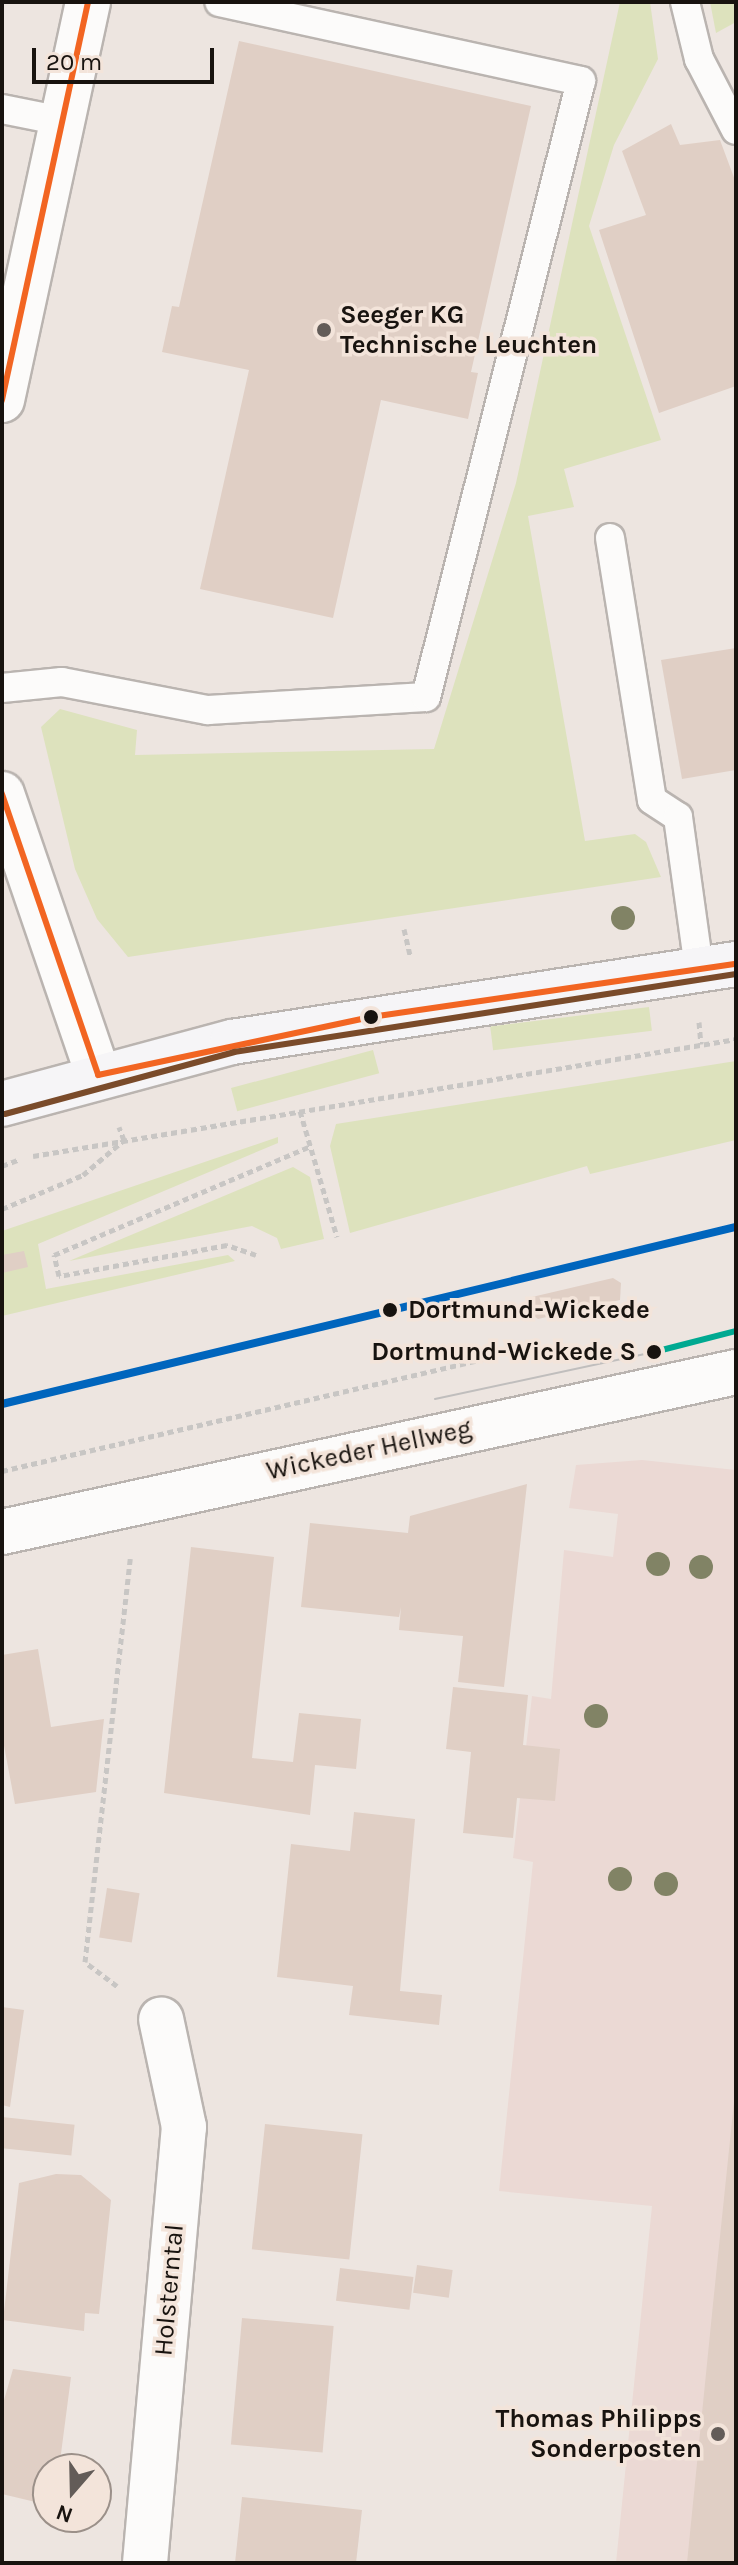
<!DOCTYPE html>
<html>
<head>
<meta charset="utf-8">
<style>
  body { margin:0 }
  #map { position:relative; width:738px; height:2565px; overflow:hidden; background:#ede5e0; font-family:Karla,sans-serif }
  div>[style] { position:absolute }
  .commercial>* { inset:0; background:#ebd9d4 }
  .green>* { inset:0; background:#dde2bd; transform-origin:0 0 }
  .building>* { inset:0; background:#e0cfc5; transform-origin:0 0 }
  .path>* { height:5px; margin-top:-2.5px; transform-origin:0; background:repeating-linear-gradient(90deg,#c8c6c4 0 6px,transparent 0 10px) }
  .roads { filter:drop-shadow(2px 0 #bab4b0) drop-shadow(-2px 0 #bab4b0) drop-shadow(0 2px #bab4b0) drop-shadow(0 -2px #bab4b0) }
  .lane>* { height:28px; margin:-14px; padding:0 14px; transform-origin:14px; border-radius:14px; background:#fcfbfa }
  .street>* { height:44px; margin:-22px; padding:0 22px; transform-origin:22px; border-radius:22px; background:#fcfbfa }
  .secondary>* { height:44px; margin:-22px; padding:0 22px; transform-origin:22px; border-radius:22px; background:#f6f5f7 }
  .tram>* { height:2px; margin:-1px; padding:0 1px; transform-origin:1px; border-radius:1px; background:#c0bebd }
  .bus-1>* { height:6px; margin:-3px; padding:0 3px; transform-origin:3px; border-radius:3px; background:#f26522 }
  .bus-2>* { height:6px; margin:-3px; padding:0 3px; transform-origin:3px; border-radius:3px; background:#7a4b2a }
  .rail-1>* { height:8px; margin:-4px; padding:0 4px; transform-origin:4px; border-radius:4px; background:#0065bd }
  .tram-1>* { height:6px; margin:-3px; padding:0 3px; transform-origin:3px; border-radius:3px; background:#00a991 }
  .trees>* { width:24px; height:24px; margin:-12px; border-radius:50%; background:#818365 }
  .dots>* { width:22px; height:22px; translate:-50% -50%; box-sizing:border-box; border:4px solid #f3e4da; border-radius:50% }
  span { translate:-50% -50%; white-space:nowrap; text-align:center; line-height:1.15; -webkit-text-stroke:7px #f3e4da; paint-order:stroke }
  .poi-label { font-size:26px; color:#18130f; font-weight:700 }
  .left { translate:0 -50%; text-align:left }
  .right { translate:-100% -50%; text-align:right }
  .stop-label { font-size:26px; color:#18130f; font-weight:700 }
  .street-label { font-size:26px; color:#18130f }
  .frame { position:absolute; inset:0; border:4px solid #18130f; pointer-events:none }
  .north { position:absolute; left:32px; top:2453px; width:80px; height:80px; box-sizing:border-box; background:#f3e4da; border:2px solid #9b9089; border-radius:50%; rotate:200deg; font-size:22px; font-weight:700; line-height:32px; text-align:center; color:#18130f }
  .north::after { content:''; display:block; margin:auto; width:28px; height:36px; background:#635c58; clip-path:polygon(50% 0,100% 100%,50% 72%,0 100%) }
  .scale { position:absolute; left:32px; top:48px; width:182px; height:36px; box-sizing:border-box; border:4px solid #18130f; border-top:0; padding-left:10px; font-size:24px; line-height:28px; white-space:nowrap; color:#18130f; -webkit-text-stroke:6px #f3e4da; paint-order:stroke }
</style>
</head>
<body>
<div id="map">
  <div class="commercial">
    <i style="clip-path:polygon(642px 1460px,736px 1470px,736px 2563px,616px 2563px,652px 2206px,499px 2191px,533px 1862px,513px 1858px,532px 1696px,551px 1699px,564px 1550px,613px 1557px,618px 1514px,569px 1508px,576px 1465px)"></i>
  </div>
  <div class="green">
    <i style="clip-path:polygon(620px 2px,650px 2px,658px 59px,614px 145px,589px 226px,661px 440px,564px 469px,574px 507px,528px 516px,585px 841px,635px 834px,646px 842px,661px 877px,128px 957px,97px 919px,75px 869px,41px 727px,60px 709px,137px 730px,135px 755px,434px 749px,516px 483px)"></i>
    <i style="clip-path:polygon(710px 2px,736px 2px,736px 22px,716px 33px)"></i>
    <i style="left:649px;top:1007px;width:24px;height:160px;rotate:83deg"></i>
    <i style="left:373px;top:1050px;width:24px;height:147px;rotate:75deg"></i>
    <i style="clip-path:polygon(736px 1061px,736px 1140px,590px 1174px,587px 1166px,350px 1233px,330px 1146px,336px 1124px)"></i>
    <i style="clip-path:polygon(278px 1137px,278px 1143px,38px 1244px,46px 1289px,228px 1255px,235px 1261px,2px 1316px,2px 1231px)"></i>
    <i style="clip-path:polygon(293px 1167px,310px 1177px,324px 1239px,281px 1249px,277px 1238px,252px 1226px,69px 1261px)"></i>
  </div>
  <div class="building">
    <i style="clip-path:polygon(239px 41px,531px 106px,471px 372px,478px 373px,468px 419px,381px 400px,333px 618px,200px 589px,249px 370px,162px 352px,172px 306px,179px 307px)"></i>
    <i style="clip-path:polygon(671px 124px,680px 145px,720px 140px,736px 183px,736px 386px,659px 413px,599px 230px,646px 215px,622px 151px)"></i>
    <i style="clip-path:polygon(736px 648px,736px 770px,682px 779px,661px 660px)"></i>
    <i style="clip-path:polygon(24px 1251px,28px 1267px,2px 1273px,2px 1255px)"></i>
    <i style="clip-path:polygon(613px 1278px,621px 1283px,620px 1300px,538px 1319px,531px 1314px,532px 1297px)"></i>
    <i style="clip-path:polygon(527px 1484px,504px 1687px,458px 1682px,463px 1636px,399px 1630px,401px 1607px,399px 1617px,301px 1607px,310px 1523px,408px 1533px,410px 1516px)"></i>
    <i style="clip-path:polygon(191px 1547px,274px 1557px,252px 1758px,293px 1762px,299px 1713px,361px 1719px,356px 1769px,315px 1765px,310px 1815px,164px 1793px)"></i>
    <i style="clip-path:polygon(38px 1649px,51px 1727px,104px 1719px,96px 1792px,15px 1804px,2px 1735px,2px 1655px)"></i>
    <i style="clip-path:polygon(453px 1687px,528px 1695px,523px 1745px,560px 1749px,555px 1801px,517px 1798px,513px 1838px,463px 1833px,471px 1752px,446px 1749px)"></i>
    <i style="clip-path:polygon(354px 1812px,415px 1819px,400px 1991px,442px 1995px,439px 2025px,349px 2015px,353px 1986px,277px 1977px,291px 1844px,350px 1851px)"></i>
    <i style="left:107px;top:1888px;width:33px;height:50px;rotate:9deg"></i>
    <i style="clip-path:polygon(2px 2007px,24px 2010px,10px 2107px,2px 2105px)"></i>
    <i style="clip-path:polygon(734px 2102px,736px 2563px,687px 2563px,713px 2304px)"></i>
    <i style="left:2px;top:2117px;width:73px;height:31px;rotate:6deg"></i>
    <i style="left:265px;top:2124px;width:98px;height:126px;rotate:6deg"></i>
    <i style="clip-path:polygon(56px 2174px,81px 2175px,111px 2200px,99px 2314px,85px 2313px,84px 2331px,3px 2320px,19px 2183px)"></i>
    <i style="left:417px;top:2265px;width:36px;height:28px;rotate:8deg"></i>
    <i style="left:340px;top:2268px;width:74px;height:33px;rotate:7deg"></i>
    <i style="left:242px;top:2318px;width:92px;height:127px;rotate:5deg"></i>
    <i style="clip-path:polygon(13px 2369px,71px 2377px,59px 2469px,48px 2469px,48px 2505px,2px 2494px,2px 2407px)"></i>
    <i style="clip-path:polygon(242px 2497px,362px 2510px,356px 2563px,235px 2563px)"></i>
  </div>
  <div class="path">
    <i style="left:404px;top:929px;width:28px;rotate:77deg"></i>
    <i style="left:699px;top:1022px;width:22px;rotate:85deg"></i>
    <i style="left:300px;top:1111px;width:131px;rotate:73.6deg"></i>
    <i style="left:33px;top:1156px;width:713px;rotate:-9.45deg"></i>
    <i style="left:2px;top:1166px;width:19px;rotate:-21deg"></i>
    <i style="left:2px;top:1209px;width:88px;rotate:-22.8deg"></i>
    <i style="left:83px;top:1175px;width:54px;rotate:-40.5deg"></i>
    <i style="left:124px;top:1140px;width:14px;rotate:-111deg"></i>
    <i style="left:256px;top:1255px;width:31px;rotate:-161deg"></i>
    <i style="left:227px;top:1245px;width:171px;rotate:169.5deg"></i>
    <i style="left:59px;top:1276px;width:22px;rotate:-103deg"></i>
    <i style="left:54px;top:1255px;width:277px;rotate:-23deg"></i>
    <i style="left:2px;top:1471px;width:496px;rotate:-13.1deg"></i>
    <i style="left:117px;top:1986px;width:40px;rotate:-143deg"></i>
    <i style="left:85px;top:1962px;width:406px;rotate:-83.6deg"></i>
  </div>
  <div class="roads">
    <div class="lane">
      <i style="left:685px;top:2px;width:59px;rotate:76.2deg"></i>
      <i style="left:699px;top:59px;width:80px;rotate:62.5deg"></i>
      <i style="left:2px;top:109px;width:61px;rotate:11.3deg"></i>
      <i style="left:610px;top:538px;width:265px;rotate:80.9deg"></i>
      <i style="left:652px;top:800px;width:31px;rotate:33deg"></i>
      <i style="left:678px;top:817px;width:153px;rotate:82.1deg"></i>
      <i style="left:2px;top:688px;width:60px;rotate:-5.7deg"></i>
      <i style="left:62px;top:682px;width:149px;rotate:10.9deg"></i>
      <i style="left:208px;top:710px;width:218px;rotate:-3.4deg"></i>
      <i style="left:426px;top:697px;width:635px;rotate:-75.88deg"></i>
      <i style="left:581px;top:81px;width:370px;rotate:-167.7deg"></i>
    </div>
    <div class="street">
      <i style="left:2px;top:400px;width:407px;rotate:-77.8deg"></i>
      <i style="left:2px;top:794px;width:297px;rotate:71.1deg"></i>
      <i style="left:2px;top:1532px;width:751px;rotate:-12.3deg"></i>
      <i style="left:145px;top:2563px;width:438px;rotate:-84.9deg"></i>
      <i style="left:184px;top:2127px;width:110px;rotate:-102deg"></i>
    </div>
    <div class="secondary">
      <i style="left:2px;top:1104px;width:238px;rotate:-15.1deg"></i>
      <i style="left:232px;top:1042px;width:510px;rotate:-8.8deg"></i>
    </div>
  </div>
  <div class="tram">
    <i style="left:435px;top:1399px;width:224px;rotate:-12.1deg"></i>
  </div>
  <div class="bus-1">
    <i style="left:2px;top:400px;width:407px;rotate:-77.8deg"></i>
    <i style="left:2px;top:794px;width:297px;rotate:71.1deg"></i>
    <i style="left:98px;top:1075px;width:279px;rotate:-12deg"></i>
    <i style="left:371px;top:1017px;width:369px;rotate:-8.3deg"></i>
  </div>
  <div class="bus-2">
    <i style="left:5px;top:1114px;width:237px;rotate:-15.1deg"></i>
    <i style="left:234px;top:1052px;width:508px;rotate:-8.83deg"></i>
  </div>
  <div class="rail-1">
    <i style="left:2px;top:1404px;width:755px;rotate:-13.56deg"></i>
  </div>
  <div class="tram-1">
    <i style="left:654px;top:1352px;width:85px;rotate:-14.4deg"></i>
  </div>
  <div class="trees">
    <i style="left:623px;top:918px"></i>
    <i style="left:658px;top:1564px"></i>
    <i style="left:701px;top:1567px"></i>
    <i style="left:596px;top:1716px"></i>
    <i style="left:620px;top:1879px"></i>
    <i style="left:666px;top:1884px"></i>
  </div>
  <div class="dots">
    <i style="left:324px;top:330px;background:#635c58"></i>
    <i style="left:371px;top:1017px;background:#18130f"></i>
    <i style="left:390px;top:1310px;background:#18130f"></i>
    <i style="left:654px;top:1352px;background:#18130f"></i>
    <i style="left:718px;top:2434px;background:#635c58"></i>
  </div>
  <div class="poi-label">
    <span class="left" style="left:340px;top:330px">Seeger KG<br>Technische Leuchten</span>
    <span class="right" style="left:702px;top:2434px">Thomas Philipps<br>Sonderposten</span>
  </div>
  <div class="stop-label">
    <span class="left" style="left:408px;top:1310px">Dortmund-Wickede</span>
    <span class="right" style="left:636px;top:1352px">Dortmund-Wickede S</span>
  </div>
  <div class="street-label">
    <span style="left:369px;top:1450px;rotate:-12deg">Wickeder Hellweg</span>
    <span style="left:169px;top:2290px;rotate:-85deg">Holsterntal</span>
  </div>
  <div class="frame"></div>
  <div class="north">N</div>
  <div class="scale">20 m</div>
</div>
</body>
</html>
